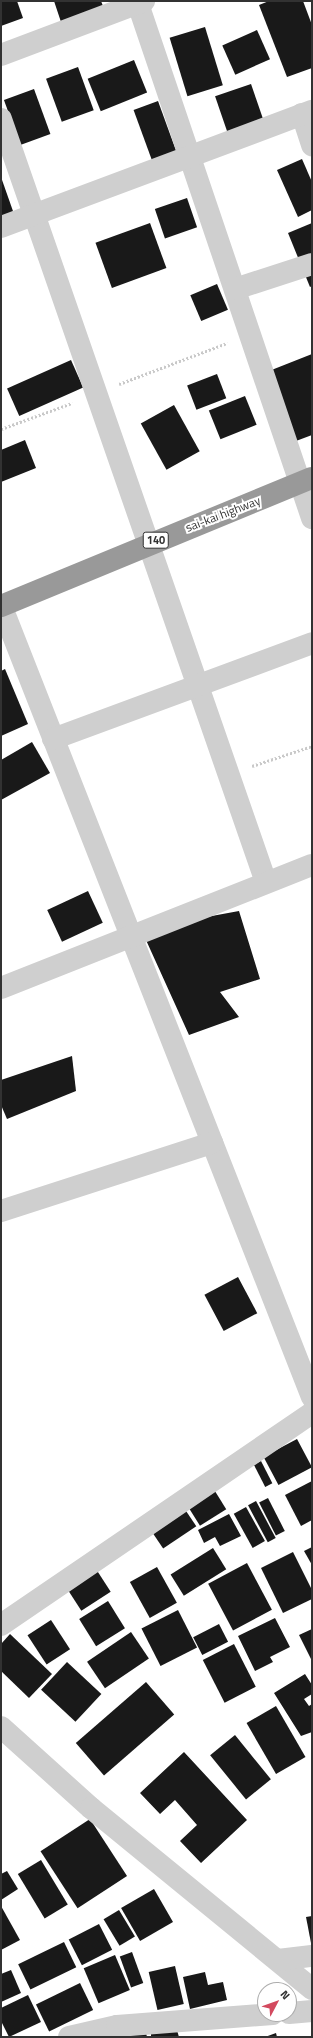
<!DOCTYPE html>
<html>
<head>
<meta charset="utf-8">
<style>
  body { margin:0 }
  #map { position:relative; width:313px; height:2038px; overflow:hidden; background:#fff; font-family:"Titillium Web",sans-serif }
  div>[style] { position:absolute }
  .building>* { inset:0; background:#191919; transform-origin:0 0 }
  .path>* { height:2.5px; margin-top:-1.25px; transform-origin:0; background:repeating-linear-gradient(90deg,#c9c9c9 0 2px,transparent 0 4px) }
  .minor>* { height:22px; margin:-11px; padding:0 11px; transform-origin:11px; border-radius:11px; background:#cfcfcf }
  .highway>* { height:22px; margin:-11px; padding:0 11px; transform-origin:11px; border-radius:11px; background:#999 }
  span { translate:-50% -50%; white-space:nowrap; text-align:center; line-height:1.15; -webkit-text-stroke:4px #fff; paint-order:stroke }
  .shield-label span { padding:1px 3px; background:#fff; border:1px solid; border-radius:3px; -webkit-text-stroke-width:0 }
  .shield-label { font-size:11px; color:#323232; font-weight:700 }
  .street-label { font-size:12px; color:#323232 }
  .frame { position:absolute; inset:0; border:2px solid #323232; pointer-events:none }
  .north { position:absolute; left:257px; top:1982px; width:40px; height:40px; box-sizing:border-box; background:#fff; border:1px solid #adadad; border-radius:50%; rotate:49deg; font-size:11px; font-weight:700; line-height:16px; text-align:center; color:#323232 }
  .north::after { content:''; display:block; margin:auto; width:14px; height:18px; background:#d34a5f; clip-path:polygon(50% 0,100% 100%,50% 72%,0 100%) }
</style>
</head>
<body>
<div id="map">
  <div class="building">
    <i style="clip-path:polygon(1px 1px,17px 1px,23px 18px,1px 26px)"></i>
    <i style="clip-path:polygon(54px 1px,101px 1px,105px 11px,62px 25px)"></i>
    <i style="clip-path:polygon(269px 1px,303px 1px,312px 25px,312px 68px,287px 77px,259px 5px)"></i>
    <i style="left:205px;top:27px;width:61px;height:37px;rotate:73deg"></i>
    <i style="left:257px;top:30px;width:32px;height:38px;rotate:66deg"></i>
    <i style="left:134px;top:60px;width:35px;height:50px;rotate:68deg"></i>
    <i style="left:78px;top:67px;width:46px;height:34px;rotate:70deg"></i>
    <i style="left:251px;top:84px;width:40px;height:38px;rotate:71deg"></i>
    <i style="left:34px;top:89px;width:48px;height:32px;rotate:70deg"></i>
    <i style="left:158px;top:101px;width:55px;height:26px;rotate:70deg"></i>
    <i style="clip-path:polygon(302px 159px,312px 182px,312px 210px,298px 217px,277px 170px)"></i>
    <i style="clip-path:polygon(1px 177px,14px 214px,1px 219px)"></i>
    <i style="left:187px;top:198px;width:31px;height:34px;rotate:71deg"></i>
    <i style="left:150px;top:223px;width:48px;height:58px;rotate:70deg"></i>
    <i style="clip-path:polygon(312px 223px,312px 286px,310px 287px,288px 233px)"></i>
    <i style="left:217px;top:284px;width:28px;height:29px;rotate:67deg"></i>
    <i style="clip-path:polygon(312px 354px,312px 435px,296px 441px,269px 371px)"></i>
    <i style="left:71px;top:360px;width:30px;height:70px;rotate:66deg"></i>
    <i style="left:217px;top:374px;width:26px;height:32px;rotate:69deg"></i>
    <i style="left:245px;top:396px;width:31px;height:39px;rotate:68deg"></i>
    <i style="left:174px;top:405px;width:53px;height:38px;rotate:61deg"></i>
    <i style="clip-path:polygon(25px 440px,36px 468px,1px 482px,1px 450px)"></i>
    <i style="clip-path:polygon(5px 669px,28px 724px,1px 736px,1px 671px)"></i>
    <i style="clip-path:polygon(32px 742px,50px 773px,1px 800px,1px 760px)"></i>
    <i style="left:88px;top:891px;width:35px;height:45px;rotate:65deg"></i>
    <i style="clip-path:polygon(239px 911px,260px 979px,220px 992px,239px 1017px,189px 1035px,141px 929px)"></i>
    <i style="clip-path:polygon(72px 1056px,76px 1091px,7px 1119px,1px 1105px,1px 1080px)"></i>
    <i style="left:238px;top:1277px;width:41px;height:38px;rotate:62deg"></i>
    <i style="left:297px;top:1439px;width:32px;height:38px;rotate:62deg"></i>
    <i style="left:261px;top:1461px;width:25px;height:8px;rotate:63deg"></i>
    <i style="clip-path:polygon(312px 1481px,312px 1520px,301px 1526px,285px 1495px)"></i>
    <i style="left:213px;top:1488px;width:25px;height:31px;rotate:58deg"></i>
    <i style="left:268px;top:1498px;width:37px;height:10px;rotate:63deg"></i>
    <i style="left:256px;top:1501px;width:42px;height:9px;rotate:62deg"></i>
    <i style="left:246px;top:1507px;width:39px;height:14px;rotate:61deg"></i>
    <i style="left:184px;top:1508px;width:22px;height:40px;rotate:56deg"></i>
    <i style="clip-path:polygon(229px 1514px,241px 1536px,220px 1546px,215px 1537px,204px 1543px,198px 1530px)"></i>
    <i style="clip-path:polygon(312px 1547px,312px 1565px,304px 1551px)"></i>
    <i style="left:213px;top:1548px;width:25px;height:50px;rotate:58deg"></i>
    <i style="clip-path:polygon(293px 1552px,312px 1590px,312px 1599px,283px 1613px,261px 1568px)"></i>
    <i style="left:247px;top:1563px;width:53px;height:44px;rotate:62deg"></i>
    <i style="left:157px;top:1567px;width:41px;height:31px;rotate:61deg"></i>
    <i style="left:96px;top:1569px;width:27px;height:35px;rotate:57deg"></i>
    <i style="left:108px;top:1601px;width:32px;height:34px;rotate:58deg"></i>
    <i style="left:178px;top:1610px;width:42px;height:41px;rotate:63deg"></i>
    <i style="clip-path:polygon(275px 1618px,290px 1647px,270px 1657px,273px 1662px,255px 1671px,238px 1636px)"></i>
    <i style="left:51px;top:1620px;width:35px;height:28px;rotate:57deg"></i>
    <i style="left:219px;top:1624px;width:20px;height:29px;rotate:63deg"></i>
    <i style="clip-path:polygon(312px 1629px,312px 1661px,299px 1635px)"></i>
    <i style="left:131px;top:1632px;width:32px;height:53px;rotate:56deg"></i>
    <i style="clip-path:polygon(10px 1634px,52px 1674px,29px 1698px,1px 1671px,1px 1644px)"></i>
    <i style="left:234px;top:1644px;width:48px;height:35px;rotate:63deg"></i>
    <i style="left:67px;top:1662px;width:47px;height:38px;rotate:43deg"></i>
    <i style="clip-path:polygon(305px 1674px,312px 1685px,312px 1694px,304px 1699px,309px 1706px,312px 1704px,312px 1732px,301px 1736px,274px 1693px)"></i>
    <i style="left:146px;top:1682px;width:43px;height:93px;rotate:49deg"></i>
    <i style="left:276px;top:1706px;width:59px;height:34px;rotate:60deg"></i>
    <i style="left:235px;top:1735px;width:57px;height:32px;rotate:51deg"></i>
    <i style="clip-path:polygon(184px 1752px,247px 1820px,201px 1863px,180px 1841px,197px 1825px,175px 1800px,160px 1814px,140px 1793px)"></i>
    <i style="left:90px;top:1819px;width:68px;height:59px;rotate:57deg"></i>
    <i style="left:41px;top:1860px;width:52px;height:27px;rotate:59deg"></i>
    <i style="clip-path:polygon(7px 1871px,18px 1889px,1px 1900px,1px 1874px)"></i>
    <i style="left:154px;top:1889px;width:38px;height:38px;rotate:60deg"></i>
    <i style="clip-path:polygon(1px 1906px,20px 1940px,1px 1950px)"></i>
    <i style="left:119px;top:1910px;width:31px;height:18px;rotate:59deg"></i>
    <i style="clip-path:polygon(312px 1916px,312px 1943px,311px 1943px,306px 1917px)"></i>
    <i style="left:99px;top:1924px;width:29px;height:34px;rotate:63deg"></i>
    <i style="left:64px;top:1942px;width:28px;height:51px;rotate:64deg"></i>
    <i style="left:132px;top:1952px;width:33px;height:13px;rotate:70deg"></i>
    <i style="left:115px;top:1955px;width:38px;height:34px;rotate:67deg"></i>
    <i style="left:175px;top:1966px;width:39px;height:27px;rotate:77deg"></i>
    <i style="clip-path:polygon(11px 1970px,21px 1993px,1px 2002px,1px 1974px)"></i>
    <i style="clip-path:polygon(205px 1972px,208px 1985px,223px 1982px,227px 2000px,190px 2009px,183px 1977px)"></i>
    <i style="left:80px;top:1983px;width:30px;height:49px;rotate:64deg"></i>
    <i style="clip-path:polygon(28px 1995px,41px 2022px,9px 2037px,1px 2021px,1px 2008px)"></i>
    <i style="clip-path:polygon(176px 2027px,179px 2037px,151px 2037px,151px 2033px)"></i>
    <i style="clip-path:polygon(145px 2029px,147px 2037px,114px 2037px)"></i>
    <i style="clip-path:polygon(276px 2033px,277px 2037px,265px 2037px)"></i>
  </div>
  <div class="path">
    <i style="left:119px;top:384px;width:116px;rotate:-20.8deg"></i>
    <i style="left:1px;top:429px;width:76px;rotate:-20.1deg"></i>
    <i style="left:252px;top:766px;width:63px;rotate:-18.4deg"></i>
  </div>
  <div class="minor">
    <i style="left:137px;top:1px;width:546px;rotate:71.3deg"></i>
    <i style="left:1px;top:55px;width:153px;rotate:-20.7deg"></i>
    <i style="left:302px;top:114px;width:33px;rotate:72deg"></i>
    <i style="left:1px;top:119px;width:808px;rotate:70.85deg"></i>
    <i style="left:1px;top:227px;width:332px;rotate:-20.5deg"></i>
    <i style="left:235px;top:289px;width:81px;rotate:-18deg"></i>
    <i style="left:1px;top:605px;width:851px;rotate:68.56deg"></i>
    <i style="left:53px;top:739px;width:276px;rotate:-20.3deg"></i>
    <i style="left:1px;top:988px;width:334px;rotate:-21.6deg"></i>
    <i style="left:1px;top:1211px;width:222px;rotate:-17.9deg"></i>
    <i style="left:1px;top:1625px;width:376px;rotate:-34.3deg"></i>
    <i style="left:1px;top:1727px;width:121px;rotate:42deg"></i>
    <i style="left:91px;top:1808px;width:286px;rotate:39.3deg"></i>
    <i style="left:278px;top:1960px;width:34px;rotate:-7deg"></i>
    <i style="left:289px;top:2013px;width:23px;rotate:-5deg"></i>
    <i style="left:69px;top:2037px;width:49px;rotate:-12.9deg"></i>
    <i style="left:117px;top:2026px;width:156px;rotate:-4.4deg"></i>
  </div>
  <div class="highway">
    <i style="left:1px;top:606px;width:336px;rotate:-22.4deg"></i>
  </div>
  <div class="shield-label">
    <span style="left:156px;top:540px">140</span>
  </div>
  <div class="street-label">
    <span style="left:223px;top:514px;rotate:-21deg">sai-kai highway</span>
  </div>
  <div class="frame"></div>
  <div class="north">N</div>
</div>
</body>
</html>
